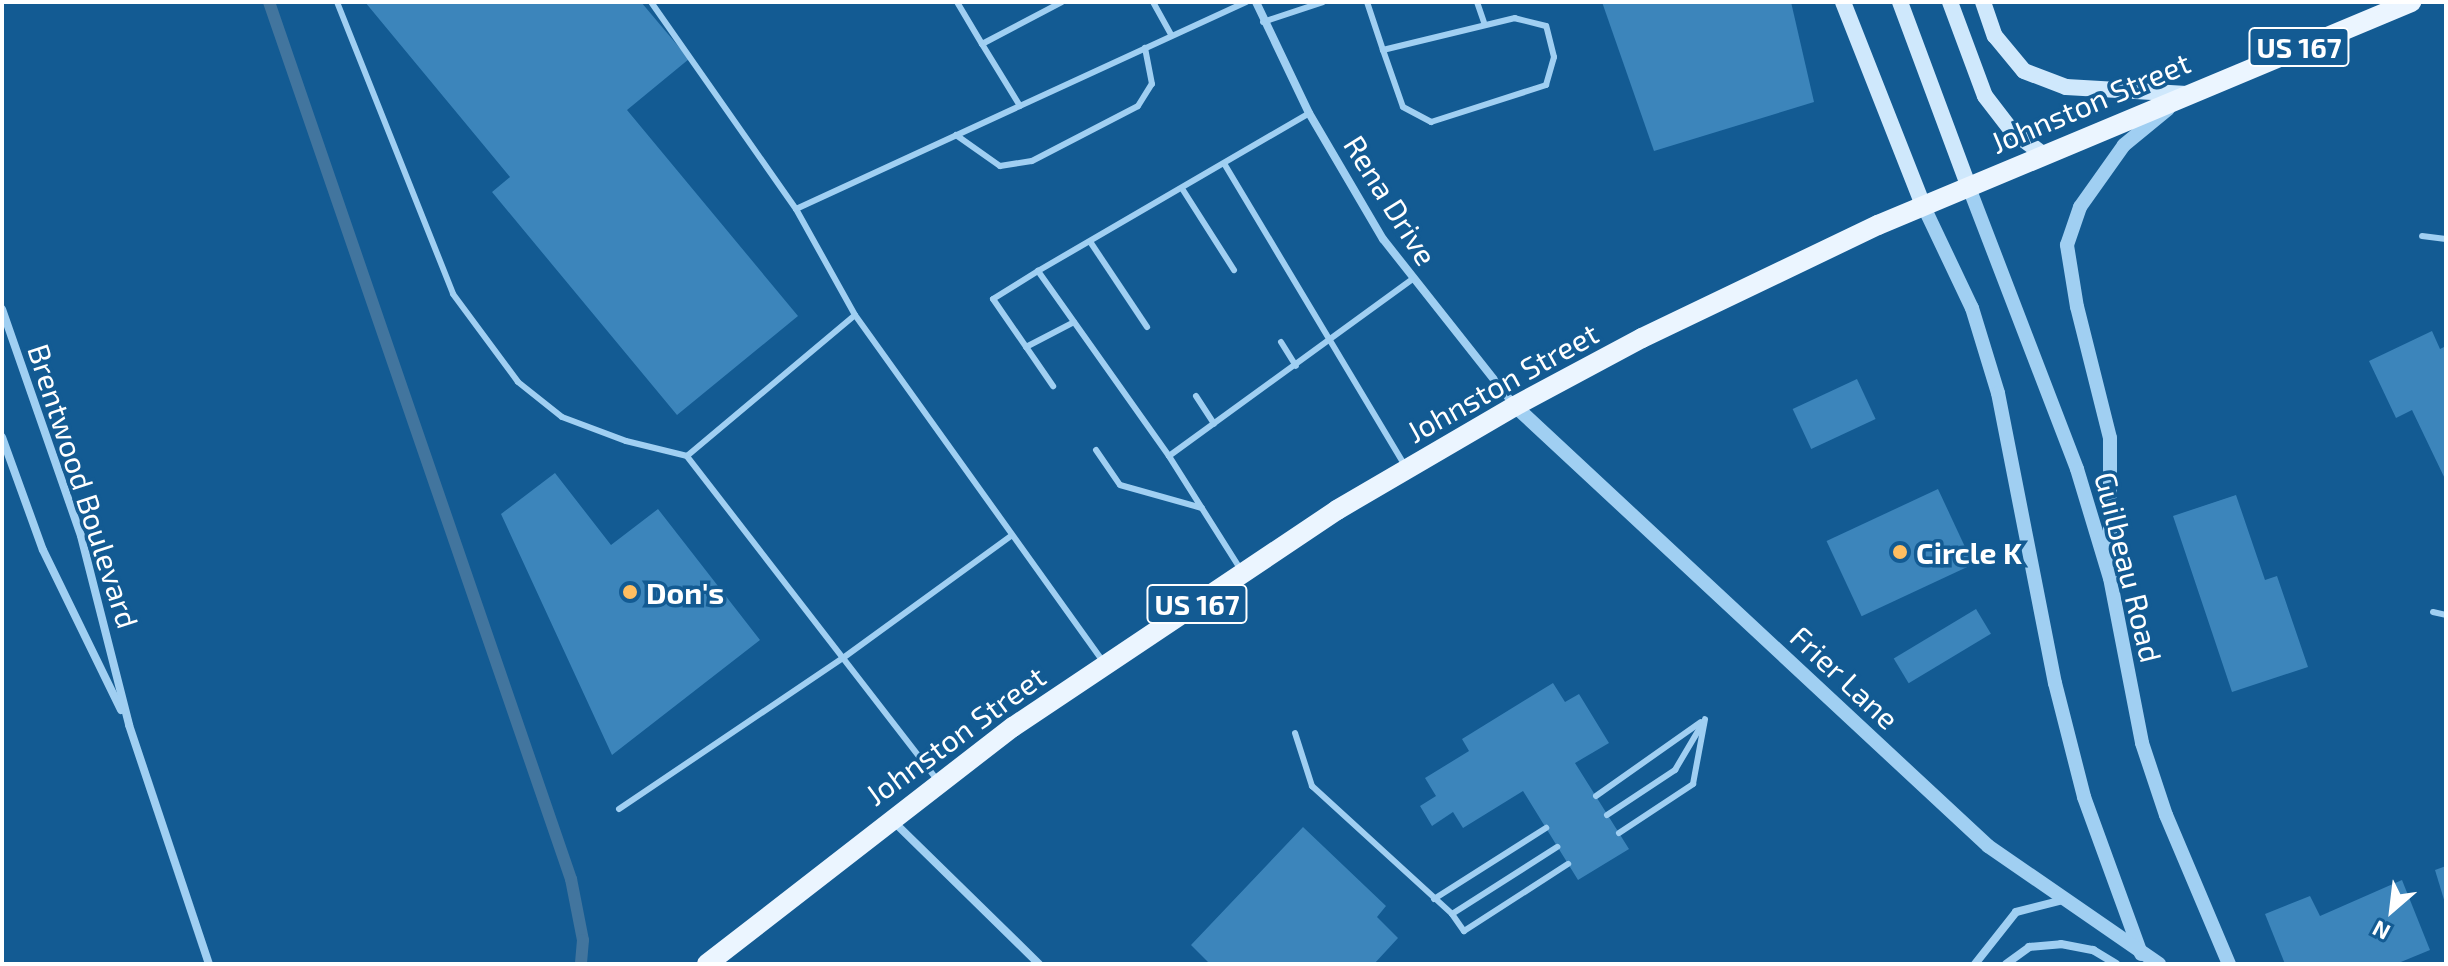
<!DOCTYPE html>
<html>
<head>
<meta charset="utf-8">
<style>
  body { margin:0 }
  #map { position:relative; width:2448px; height:966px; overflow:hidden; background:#135b93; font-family:"Exo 2",sans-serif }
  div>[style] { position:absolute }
  .stream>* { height:12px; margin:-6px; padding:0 6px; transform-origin:6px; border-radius:6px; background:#42759e }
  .building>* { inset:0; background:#3c85bb; transform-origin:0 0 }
  .service>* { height:6px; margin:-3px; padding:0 3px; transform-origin:3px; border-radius:3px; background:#a0cff2 }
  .minor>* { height:8px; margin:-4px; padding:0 4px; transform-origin:4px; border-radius:4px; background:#a0cff2 }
  .tertiary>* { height:14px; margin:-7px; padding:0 7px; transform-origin:7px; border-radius:7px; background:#a0cff2 }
  .secondary>* { height:16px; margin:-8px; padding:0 8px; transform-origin:8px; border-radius:8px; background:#cfe8fc }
  .primary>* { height:20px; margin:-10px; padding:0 10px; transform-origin:10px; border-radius:10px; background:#ebf5ff }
  .dots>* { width:22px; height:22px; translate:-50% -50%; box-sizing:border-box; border:4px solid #135b93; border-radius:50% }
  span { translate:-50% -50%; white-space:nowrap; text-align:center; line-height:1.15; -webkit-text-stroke:7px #135b93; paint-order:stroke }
  .shield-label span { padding:2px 6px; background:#135b93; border:2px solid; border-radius:6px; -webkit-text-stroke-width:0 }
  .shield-label { font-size:28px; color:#fff; font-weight:700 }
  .street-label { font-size:30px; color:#fff }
  .poi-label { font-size:30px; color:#fff; font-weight:700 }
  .left { translate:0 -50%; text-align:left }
  .frame { position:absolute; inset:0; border:4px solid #fff; pointer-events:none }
  .north { position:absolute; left:2352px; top:870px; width:80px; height:80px; -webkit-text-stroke:6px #135b93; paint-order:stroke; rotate:208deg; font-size:22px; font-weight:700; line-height:32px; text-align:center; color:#fff }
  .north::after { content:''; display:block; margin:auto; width:28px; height:36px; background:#fff; clip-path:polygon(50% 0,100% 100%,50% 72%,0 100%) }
</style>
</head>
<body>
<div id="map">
  <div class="stream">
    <i style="left:269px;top:2px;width:928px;rotate:71deg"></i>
    <i style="left:571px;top:879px;width:62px;rotate:78.9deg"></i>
    <i style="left:583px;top:940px;width:24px;rotate:95deg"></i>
  </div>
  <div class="building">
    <i style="clip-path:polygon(365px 2px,641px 2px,689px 59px,627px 110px,798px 316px,677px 415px,492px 192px,510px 177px)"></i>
    <i style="clip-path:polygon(1602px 2px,1791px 2px,1814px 102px,1654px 151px)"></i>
    <i style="clip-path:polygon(2432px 331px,2440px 349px,2446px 346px,2446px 481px,2412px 410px,2396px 418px,2369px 361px)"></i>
    <i style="left:1857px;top:379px;width:44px;height:71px;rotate:65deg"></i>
    <i style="clip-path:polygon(555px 473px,611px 545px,658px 509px,760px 640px,612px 755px,501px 514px)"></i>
    <i style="left:1938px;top:489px;width:83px;height:123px;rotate:65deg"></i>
    <i style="clip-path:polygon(2236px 495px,2265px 580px,2277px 576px,2308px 667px,2232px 692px,2173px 516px)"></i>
    <i style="left:1976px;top:609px;width:29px;height:96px;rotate:59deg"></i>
    <i style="clip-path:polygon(1553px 683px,1565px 702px,1579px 694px,1609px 743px,1575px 763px,1629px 849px,1578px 880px,1523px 791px,1463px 828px,1453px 812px,1432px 826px,1420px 806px,1436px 796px,1425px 778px,1469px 751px,1462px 739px)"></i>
    <i style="clip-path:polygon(1303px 827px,1386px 906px,1377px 917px,1398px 938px,1374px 964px,1210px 964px,1191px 945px)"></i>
    <i style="clip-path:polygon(2446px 866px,2446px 903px,2445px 903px,2435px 870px)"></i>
    <i style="clip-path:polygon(2402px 880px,2430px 950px,2396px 964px,2285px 964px,2265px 914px,2310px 896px,2320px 916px)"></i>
  </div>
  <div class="service">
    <i style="left:337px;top:2px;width:314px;rotate:68.3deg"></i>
    <i style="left:453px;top:294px;width:109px;rotate:53.5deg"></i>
    <i style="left:518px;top:382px;width:56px;rotate:38.5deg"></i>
    <i style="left:562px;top:417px;width:68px;rotate:20.6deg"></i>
    <i style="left:626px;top:441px;width:63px;rotate:13.8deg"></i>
    <i style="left:651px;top:2px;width:253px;rotate:55deg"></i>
    <i style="left:796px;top:209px;width:121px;rotate:60.9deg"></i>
    <i style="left:957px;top:2px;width:49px;rotate:59.2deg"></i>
    <i style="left:1153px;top:2px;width:37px;rotate:61deg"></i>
    <i style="left:1367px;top:2px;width:51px;rotate:71.6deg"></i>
    <i style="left:1383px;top:50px;width:60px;rotate:70.7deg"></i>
    <i style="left:1403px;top:107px;width:32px;rotate:28deg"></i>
    <i style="left:1431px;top:122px;width:121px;rotate:-17.8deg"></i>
    <i style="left:1546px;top:85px;width:29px;rotate:-74deg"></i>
    <i style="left:1554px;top:57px;width:32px;rotate:-104deg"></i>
    <i style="left:1546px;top:26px;width:32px;rotate:-166deg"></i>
    <i style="left:1515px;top:18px;width:136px;rotate:166.4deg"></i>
    <i style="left:1477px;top:2px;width:21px;rotate:71deg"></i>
    <i style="left:1263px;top:22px;width:63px;rotate:-18.4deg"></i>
    <i style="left:1020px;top:106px;width:73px;rotate:-121.5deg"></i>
    <i style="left:982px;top:44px;width:90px;rotate:-27.7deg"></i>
    <i style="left:956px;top:135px;width:54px;rotate:35.2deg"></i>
    <i style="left:1000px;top:166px;width:32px;rotate:-9deg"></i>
    <i style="left:1032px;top:161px;width:119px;rotate:-27.4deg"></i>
    <i style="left:1138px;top:106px;width:26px;rotate:-58deg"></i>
    <i style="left:1152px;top:84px;width:37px;rotate:-101deg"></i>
    <i style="left:1225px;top:165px;width:352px;rotate:59.1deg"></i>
    <i style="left:1183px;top:190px;width:95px;rotate:57.5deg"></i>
    <i style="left:796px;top:209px;width:496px;rotate:-24.7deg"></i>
    <i style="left:2422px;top:236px;width:24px;rotate:7deg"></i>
    <i style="left:1091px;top:243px;width:101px;rotate:56.3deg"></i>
    <i style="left:1038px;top:271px;width:53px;rotate:148.1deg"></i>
    <i style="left:993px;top:299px;width:106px;rotate:55.4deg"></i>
    <i style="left:1281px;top:342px;width:28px;rotate:58deg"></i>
    <i style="left:1026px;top:347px;width:54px;rotate:-27.5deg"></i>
    <i style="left:1196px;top:396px;width:33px;rotate:57deg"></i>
    <i style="left:1096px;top:450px;width:42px;rotate:55.6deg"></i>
    <i style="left:1120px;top:485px;width:85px;rotate:15.7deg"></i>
    <i style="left:1169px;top:456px;width:299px;rotate:-36deg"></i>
    <i style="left:1241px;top:570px;width:135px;rotate:-122.3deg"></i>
    <i style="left:1169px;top:456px;width:227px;rotate:-125.3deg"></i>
    <i style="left:1038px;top:271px;width:314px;rotate:-30.2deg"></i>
    <i style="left:2433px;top:612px;width:13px;rotate:13deg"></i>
    <i style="left:1295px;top:733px;width:56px;rotate:72.2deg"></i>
    <i style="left:1312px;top:786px;width:190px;rotate:42.4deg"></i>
    <i style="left:1452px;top:914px;width:21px;rotate:55deg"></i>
    <i style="left:1464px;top:931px;width:124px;rotate:-32.8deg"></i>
    <i style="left:938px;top:781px;width:411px;rotate:-127.7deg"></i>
    <i style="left:687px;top:456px;width:219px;rotate:-40deg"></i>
    <i style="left:855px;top:315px;width:427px;rotate:54.4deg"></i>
    <i style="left:1596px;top:796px;width:128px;rotate:-35.2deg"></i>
    <i style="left:619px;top:809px;width:270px;rotate:-34deg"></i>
    <i style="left:843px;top:658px;width:209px;rotate:-36deg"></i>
    <i style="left:1607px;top:815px;width:82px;rotate:-33.5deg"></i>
    <i style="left:1675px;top:770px;width:51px;rotate:-59.4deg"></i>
    <i style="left:1619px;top:833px;width:89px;rotate:-33.5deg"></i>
    <i style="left:1693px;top:784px;width:66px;rotate:-79.5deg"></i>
    <i style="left:1434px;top:899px;width:133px;rotate:-32.4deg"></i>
    <i style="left:1452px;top:914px;width:125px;rotate:-32.5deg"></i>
  </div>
  <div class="minor">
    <i style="left:1256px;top:2px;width:123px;rotate:64.5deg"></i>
    <i style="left:1309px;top:113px;width:146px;rotate:59.6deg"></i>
    <i style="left:1383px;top:239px;width:211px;rotate:51.7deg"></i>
    <i style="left:2px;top:309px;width:240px;rotate:70.8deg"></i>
    <i style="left:81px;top:536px;width:195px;rotate:75.7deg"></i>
    <i style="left:129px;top:725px;width:252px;rotate:71.5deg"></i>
    <i style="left:2px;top:437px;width:120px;rotate:70.1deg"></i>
    <i style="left:43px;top:550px;width:178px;rotate:64deg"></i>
    <i style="left:894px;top:822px;width:203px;rotate:44.4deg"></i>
    <i style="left:1975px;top:964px;width:66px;rotate:-51.7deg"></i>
    <i style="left:2016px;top:912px;width:49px;rotate:-14.3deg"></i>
    <i style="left:2006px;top:964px;width:29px;rotate:-36deg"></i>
    <i style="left:2029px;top:947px;width:32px;rotate:-5deg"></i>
    <i style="left:2061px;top:944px;width:33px;rotate:11deg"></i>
    <i style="left:2093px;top:950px;width:27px;rotate:31deg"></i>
  </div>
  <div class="tertiary">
    <i style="left:1968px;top:185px;width:304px;rotate:69deg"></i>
    <i style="left:2077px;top:469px;width:114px;rotate:73.2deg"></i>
    <i style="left:2110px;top:578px;width:168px;rotate:79deg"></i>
    <i style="left:2142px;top:743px;width:76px;rotate:71.6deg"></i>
    <i style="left:2166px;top:815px;width:162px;rotate:67.1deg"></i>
    <i style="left:1923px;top:205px;width:114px;rotate:64.6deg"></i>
    <i style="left:1972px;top:308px;width:89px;rotate:73deg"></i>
    <i style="left:1998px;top:393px;width:296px;rotate:78.9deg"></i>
    <i style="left:2055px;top:683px;width:118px;rotate:75.7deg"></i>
    <i style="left:2084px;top:797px;width:167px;rotate:70deg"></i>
    <i style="left:1515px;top:406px;width:646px;rotate:42.93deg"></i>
    <i style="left:1988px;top:846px;width:208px;rotate:34.6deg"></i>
    <i style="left:2110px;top:562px;width:124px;rotate:-90deg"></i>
    <i style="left:2110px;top:438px;width:135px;rotate:-104.1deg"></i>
    <i style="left:2077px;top:307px;width:63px;rotate:-99.2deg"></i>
    <i style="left:2067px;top:245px;width:40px;rotate:-71.1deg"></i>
    <i style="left:2080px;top:207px;width:76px;rotate:-54.6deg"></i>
    <i style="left:2124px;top:145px;width:57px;rotate:-39.3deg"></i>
  </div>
  <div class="secondary">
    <i style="left:1843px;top:2px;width:218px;rotate:68.5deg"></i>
    <i style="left:1900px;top:2px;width:195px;rotate:69.6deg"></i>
    <i style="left:1950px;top:2px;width:100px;rotate:69.6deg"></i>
    <i style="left:1985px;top:96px;width:44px;rotate:52.4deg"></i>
    <i style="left:2012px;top:131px;width:38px;rotate:37deg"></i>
    <i style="left:1983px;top:2px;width:36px;rotate:71deg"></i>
    <i style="left:1995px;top:36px;width:45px;rotate:50.4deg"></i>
    <i style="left:2024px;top:71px;width:45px;rotate:20.9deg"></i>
    <i style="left:2066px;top:87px;width:121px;rotate:3.3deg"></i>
  </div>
  <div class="primary">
    <i style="left:707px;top:964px;width:387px;rotate:-37.8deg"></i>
    <i style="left:1013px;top:727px;width:390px;rotate:-33.8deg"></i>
    <i style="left:1337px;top:510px;width:206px;rotate:-30.3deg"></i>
    <i style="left:1515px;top:406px;width:144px;rotate:-28.2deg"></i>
    <i style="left:1642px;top:338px;width:262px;rotate:-25.6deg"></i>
    <i style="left:1878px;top:225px;width:578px;rotate:-22.7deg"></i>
  </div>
  <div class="dots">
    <i style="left:1900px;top:552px;background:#ffbe61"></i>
    <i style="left:630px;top:592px;background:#ffbe61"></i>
  </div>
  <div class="shield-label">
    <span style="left:2299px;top:47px">US 167</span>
    <span style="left:1197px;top:604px">US 167</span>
  </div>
  <div class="street-label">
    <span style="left:2090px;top:102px;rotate:-23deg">Johnston Street</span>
    <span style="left:1391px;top:200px;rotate:58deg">Rena Drive</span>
    <span style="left:1502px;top:382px;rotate:-29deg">Johnston Street</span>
    <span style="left:84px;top:486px;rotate:72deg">Brentwood Boulevard</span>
    <span style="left:2129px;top:567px;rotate:76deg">Guilbeau Road</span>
    <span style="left:1845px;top:677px;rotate:43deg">Frier Lane</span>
    <span style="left:955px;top:735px;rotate:-36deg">Johnston Street</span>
  </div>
  <div class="poi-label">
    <span class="left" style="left:1916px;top:552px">Circle K</span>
    <span class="left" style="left:646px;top:592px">Don's</span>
  </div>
  <div class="frame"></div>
  <div class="north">N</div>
</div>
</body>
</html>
